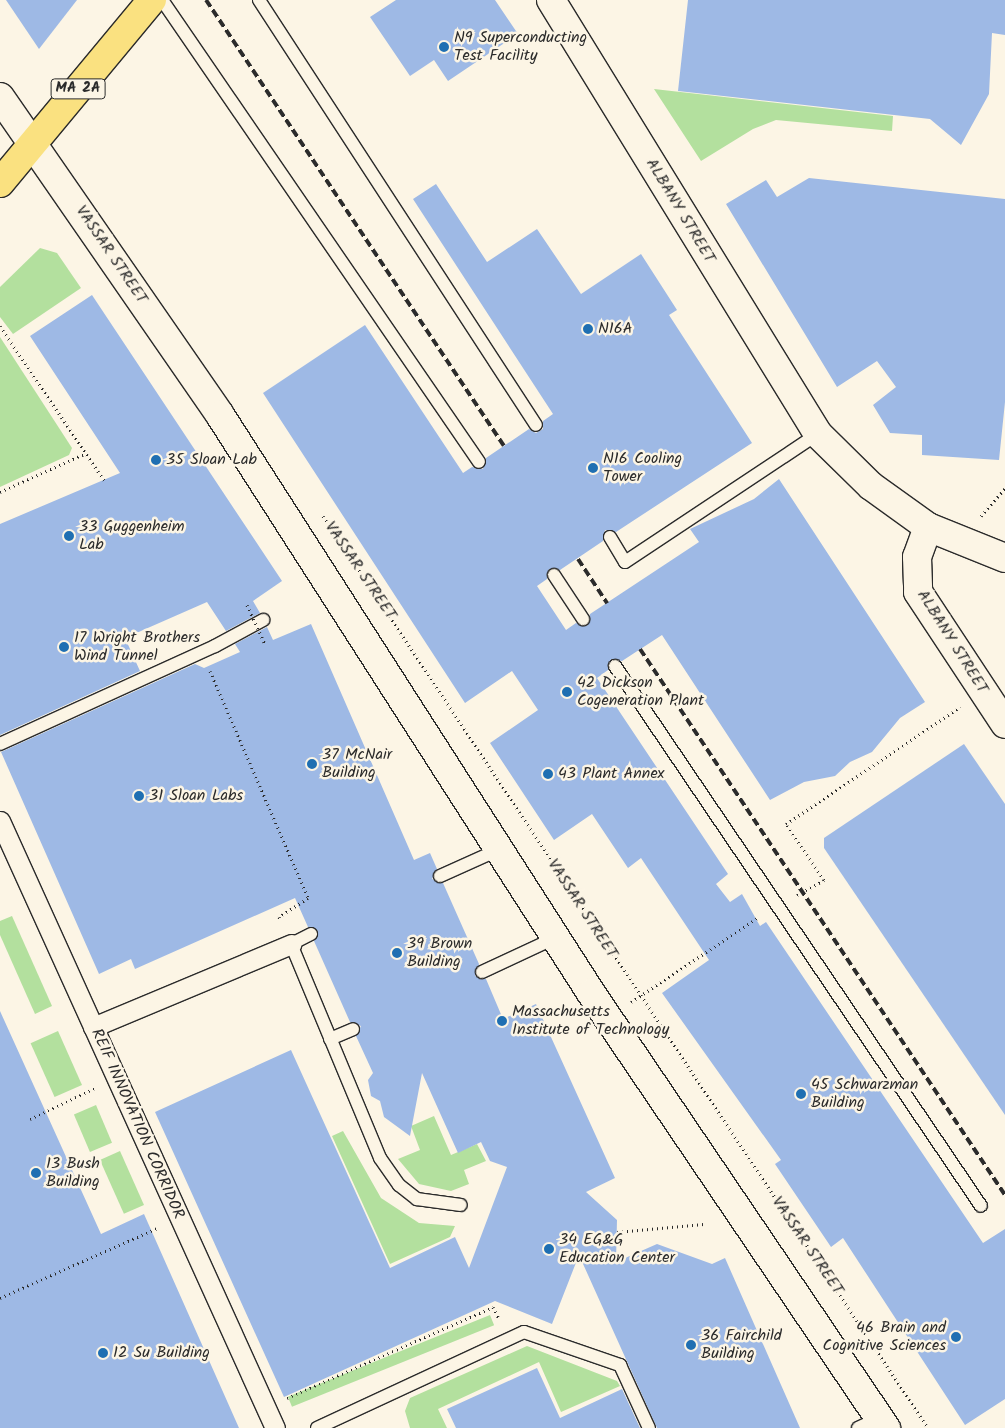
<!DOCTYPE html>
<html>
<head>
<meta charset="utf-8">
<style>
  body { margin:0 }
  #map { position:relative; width:1005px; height:1428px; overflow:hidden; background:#fcf5e5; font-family:Kalam,sans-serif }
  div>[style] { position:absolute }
  .green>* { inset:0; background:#b3e09e; transform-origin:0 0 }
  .building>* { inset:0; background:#9eb9e5 }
  .path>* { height:3px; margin-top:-1.5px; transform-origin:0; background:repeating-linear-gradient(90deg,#2b2b2b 0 1px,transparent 0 5px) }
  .roads { filter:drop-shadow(1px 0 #2b2b2b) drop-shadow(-1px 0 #2b2b2b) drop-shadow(0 1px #2b2b2b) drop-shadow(0 -1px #2b2b2b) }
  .service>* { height:12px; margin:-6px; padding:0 6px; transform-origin:6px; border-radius:6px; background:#fcf5e5 }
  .pedestrian>* { height:19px; margin:-9.5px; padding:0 9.5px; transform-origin:9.5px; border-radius:9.5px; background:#fcf5e5 }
  .secondary>* { height:28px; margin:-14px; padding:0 14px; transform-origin:14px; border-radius:14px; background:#fcf5e5 }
  .primary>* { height:28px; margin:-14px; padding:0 14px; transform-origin:14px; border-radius:14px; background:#fae180 }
  .rail>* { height:4px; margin-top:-2px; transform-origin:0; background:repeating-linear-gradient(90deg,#2b2b2b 0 8px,transparent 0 12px) }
  .path-bridge>* { height:3px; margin-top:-1.5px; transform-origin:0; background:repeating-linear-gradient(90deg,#2b2b2b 0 1px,transparent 0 5px) }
  .dots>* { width:14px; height:14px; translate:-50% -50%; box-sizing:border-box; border:2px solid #fcf5e5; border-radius:50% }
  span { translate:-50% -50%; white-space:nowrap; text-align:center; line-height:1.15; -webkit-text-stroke:5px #fcf5e5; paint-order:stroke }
  .shield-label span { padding:1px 4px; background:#fcf5e5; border:1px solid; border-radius:4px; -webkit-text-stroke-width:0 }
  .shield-label { font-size:15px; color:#2b2b2b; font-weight:700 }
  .poi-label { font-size:16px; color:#2b2b2b }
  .left { translate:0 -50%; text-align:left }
  .right { translate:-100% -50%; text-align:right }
  .street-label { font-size:16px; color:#2b2b2b }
</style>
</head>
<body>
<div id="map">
  <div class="green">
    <i style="clip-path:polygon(654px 89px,893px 116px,892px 131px,776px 120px,753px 129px,701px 161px)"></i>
    <i style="clip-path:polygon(40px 248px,57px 253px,81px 288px,13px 334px,0 317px,0 287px)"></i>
    <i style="clip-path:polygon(0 337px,72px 448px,69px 455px,0 487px)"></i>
    <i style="clip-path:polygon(12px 916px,52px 1006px,35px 1014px,0 935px,0 921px)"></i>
    <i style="left:58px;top:1031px;width:59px;height:30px;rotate:66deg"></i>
    <i style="left:96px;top:1105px;width:41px;height:24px;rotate:67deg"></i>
    <i style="clip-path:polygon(434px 1116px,451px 1155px,477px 1144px,486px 1161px,464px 1170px,469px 1184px,451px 1191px,419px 1184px,398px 1159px,420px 1150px,411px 1126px)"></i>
    <i style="clip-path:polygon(343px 1131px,381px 1198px,419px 1223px,455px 1226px,450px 1237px,390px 1264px,332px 1136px)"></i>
    <i style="left:120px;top:1151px;width:59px;height:22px;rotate:66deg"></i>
    <i style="left:490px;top:1315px;width:11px;height:218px;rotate:68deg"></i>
    <i style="clip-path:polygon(527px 1346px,617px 1381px,620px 1386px,561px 1412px,539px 1362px,438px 1409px,447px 1428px,410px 1428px,405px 1411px,410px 1398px)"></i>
  </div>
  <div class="building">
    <i style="clip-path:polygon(6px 0,77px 0,39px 49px)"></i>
    <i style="clip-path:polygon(396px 0,495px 0,518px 34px,448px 81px,434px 60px,410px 76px,370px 17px)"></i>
    <i style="clip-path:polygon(688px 0,1005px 0,1005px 35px,992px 33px,989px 94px,961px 145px,930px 119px,678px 91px)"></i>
    <i style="clip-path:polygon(809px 178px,1005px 199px,1005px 402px,999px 460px,922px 455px,922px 435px,890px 433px,873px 405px,896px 387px,877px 361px,837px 387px,726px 204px,766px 180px,777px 197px)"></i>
    <i style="clip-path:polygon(436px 184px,487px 262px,537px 229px,581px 294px,641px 254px,677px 310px,669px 315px,752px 443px,616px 532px,605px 530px,603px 541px,560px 570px,549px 569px,547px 579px,537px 586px,566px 630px,576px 623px,587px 626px,590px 614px,699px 542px,690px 529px,754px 499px,779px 479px,925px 702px,900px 718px,872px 752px,850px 762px,835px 776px,804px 782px,770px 800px,662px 635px,622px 661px,611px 659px,608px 670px,597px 678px,728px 874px,716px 884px,730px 902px,742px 894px,760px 926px,766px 922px,983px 1243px,1005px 1229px,1005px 1399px,965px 1425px,843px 1238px,831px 1247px,775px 1164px,781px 1160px,662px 993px,709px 960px,641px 858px,628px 868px,592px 814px,554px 840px,490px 743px,538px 710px,512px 671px,465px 703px,263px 393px,365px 325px,463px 473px,472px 467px,483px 469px,486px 458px,529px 429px,536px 433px,543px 429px,543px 421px,553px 414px,413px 199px)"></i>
    <i style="clip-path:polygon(92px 295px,282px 581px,253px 601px,260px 613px,226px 631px,207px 602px,125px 638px,140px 671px,0 735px,0 524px,120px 473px,30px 336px)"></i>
    <i style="clip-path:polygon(311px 624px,414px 860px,430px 853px,437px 869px,432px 879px,443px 883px,479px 964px,475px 976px,486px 979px,503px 1019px,536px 1004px,615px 1178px,586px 1192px,617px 1220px,616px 1262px,657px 1244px,712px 1264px,725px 1258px,800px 1428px,657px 1428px,579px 1255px,552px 1324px,495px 1301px,284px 1397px,155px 1112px,291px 1050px,390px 1268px,455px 1237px,469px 1268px,507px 1167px,490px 1161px,481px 1142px,458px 1153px,422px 1073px,410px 1136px,384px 1117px,380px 1101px,371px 1096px,368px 1080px,373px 1073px,356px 1036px,361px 1026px,350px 1022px,314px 941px,318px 931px,308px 927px,295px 898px,135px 969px,131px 959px,99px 974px,1px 752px,195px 664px,204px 668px,240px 652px,235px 644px,267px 627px,273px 640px)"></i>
    <i style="clip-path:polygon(964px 744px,1005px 804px,1005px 1115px,824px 848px,824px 838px)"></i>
    <i style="clip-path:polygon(0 1011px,101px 1234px,144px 1214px,239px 1428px,0 1428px)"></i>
    <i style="clip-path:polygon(537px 1368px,560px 1418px,622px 1389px,640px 1428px,456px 1428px,447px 1409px)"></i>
  </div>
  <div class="path">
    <i style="left:0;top:326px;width:186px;rotate:56deg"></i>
    <i style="left:0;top:492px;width:92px;rotate:-24.3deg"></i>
    <i style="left:323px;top:516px;width:1094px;rotate:56.44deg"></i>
    <i style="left:981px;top:516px;width:37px;rotate:-49deg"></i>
    <i style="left:210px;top:671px;width:247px;rotate:66.6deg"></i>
    <i style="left:308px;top:898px;width:35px;rotate:147deg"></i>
    <i style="left:279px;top:917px;width:4px;rotate:63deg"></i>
    <i style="left:797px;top:895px;width:31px;rotate:-29deg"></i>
    <i style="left:824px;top:880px;width:68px;rotate:-124.2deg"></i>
    <i style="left:786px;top:824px;width:210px;rotate:-33.9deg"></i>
    <i style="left:631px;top:1002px;width:154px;rotate:-33.6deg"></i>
    <i style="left:30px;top:1119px;width:72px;rotate:-25.5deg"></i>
    <i style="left:617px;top:1232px;width:87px;rotate:-5.3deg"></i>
    <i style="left:0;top:1298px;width:172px;rotate:-24deg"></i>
    <i style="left:287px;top:1398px;width:225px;rotate:-23.8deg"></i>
    <i style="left:493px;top:1307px;width:13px;rotate:63deg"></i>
  </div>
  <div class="roads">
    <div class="service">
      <i style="left:162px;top:0;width:560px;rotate:55.54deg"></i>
      <i style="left:259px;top:0;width:507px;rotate:56.91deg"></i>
      <i style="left:610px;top:537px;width:29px;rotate:59deg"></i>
      <i style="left:625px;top:562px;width:232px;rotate:-33.6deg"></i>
      <i style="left:554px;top:575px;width:53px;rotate:56.6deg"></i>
      <i style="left:615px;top:666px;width:652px;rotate:55.87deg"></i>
      <i style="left:0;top:744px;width:236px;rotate:-24.5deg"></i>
      <i style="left:215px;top:646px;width:55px;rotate:-28.4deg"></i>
      <i style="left:440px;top:876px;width:66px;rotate:-24.2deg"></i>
      <i style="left:311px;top:934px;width:22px;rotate:153deg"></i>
      <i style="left:291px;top:944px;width:232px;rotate:67.4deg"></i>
      <i style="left:380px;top:1158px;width:33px;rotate:55deg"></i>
      <i style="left:399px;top:1185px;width:23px;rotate:38deg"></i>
      <i style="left:417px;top:1199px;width:44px;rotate:7.8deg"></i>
      <i style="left:482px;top:972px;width:83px;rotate:-25deg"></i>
      <i style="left:330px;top:1039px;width:25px;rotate:-23deg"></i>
      <i style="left:317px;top:1428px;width:228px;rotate:-24.9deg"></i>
      <i style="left:524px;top:1332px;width:102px;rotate:19deg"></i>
      <i style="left:620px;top:1365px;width:69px;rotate:65.3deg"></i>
      <i style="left:858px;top:1428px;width:23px;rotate:-25deg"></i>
    </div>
    <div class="pedestrian">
      <i style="left:0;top:821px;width:666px;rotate:65.63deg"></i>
      <i style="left:93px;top:1027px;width:215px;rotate:-22.7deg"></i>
    </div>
    <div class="secondary">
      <i style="left:551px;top:0;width:510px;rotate:58.4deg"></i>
      <i style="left:818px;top:434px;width:74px;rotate:44.5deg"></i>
      <i style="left:871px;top:486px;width:70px;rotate:35.7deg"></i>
      <i style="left:928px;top:527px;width:83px;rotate:21.9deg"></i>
      <i style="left:0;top:97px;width:387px;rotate:55.3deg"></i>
      <i style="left:220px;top:415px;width:687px;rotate:57.3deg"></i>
      <i style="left:591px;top:993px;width:526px;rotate:55.86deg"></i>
      <i style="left:928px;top:527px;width:32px;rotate:110deg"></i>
      <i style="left:917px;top:557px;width:35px;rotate:88deg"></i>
      <i style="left:918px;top:592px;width:158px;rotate:56.6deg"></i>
    </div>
    <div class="primary">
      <i style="left:0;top:183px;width:238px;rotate:-50.3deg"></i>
    </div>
  </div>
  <div class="rail">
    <i style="left:206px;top:0;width:536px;rotate:56.25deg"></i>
    <i style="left:578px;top:559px;width:53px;rotate:56.6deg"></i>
    <i style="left:640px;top:649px;width:657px;rotate:56.24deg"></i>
  </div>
  <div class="path-bridge">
    <i style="left:247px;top:605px;width:43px;rotate:65.2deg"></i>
  </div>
  <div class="dots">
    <i style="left:444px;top:47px;background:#1f6fb2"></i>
    <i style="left:588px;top:329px;background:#1f6fb2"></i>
    <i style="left:156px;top:460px;background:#1f6fb2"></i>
    <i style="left:593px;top:468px;background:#1f6fb2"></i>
    <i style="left:69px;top:536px;background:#1f6fb2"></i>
    <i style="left:64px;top:647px;background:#1f6fb2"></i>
    <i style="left:567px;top:692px;background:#1f6fb2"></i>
    <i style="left:312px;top:764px;background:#1f6fb2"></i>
    <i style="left:548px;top:774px;background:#1f6fb2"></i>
    <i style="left:139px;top:796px;background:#1f6fb2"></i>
    <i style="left:397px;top:953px;background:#1f6fb2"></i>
    <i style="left:502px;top:1021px;background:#1f6fb2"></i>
    <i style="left:801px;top:1094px;background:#1f6fb2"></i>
    <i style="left:36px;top:1173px;background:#1f6fb2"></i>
    <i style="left:549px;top:1249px;background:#1f6fb2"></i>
    <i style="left:956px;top:1337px;background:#1f6fb2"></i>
    <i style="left:691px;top:1345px;background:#1f6fb2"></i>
    <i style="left:103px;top:1353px;background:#1f6fb2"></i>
  </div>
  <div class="shield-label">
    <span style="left:78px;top:89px">MA 2A</span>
  </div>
  <div class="poi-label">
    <span class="left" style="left:454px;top:47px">N9 Superconducting<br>Test Facility</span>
    <span class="left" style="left:598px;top:329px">N16A</span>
    <span class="left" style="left:603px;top:468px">N16 Cooling<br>Tower</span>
    <span class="left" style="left:166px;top:460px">35 Sloan Lab</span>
    <span class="left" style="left:79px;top:536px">33 Guggenheim<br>Lab</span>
    <span class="left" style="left:74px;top:647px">17 Wright Brothers<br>Wind Tunnel</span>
    <span class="left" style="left:577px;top:692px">42 Dickson<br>Cogeneration Plant</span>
    <span class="left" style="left:322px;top:764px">37 McNair<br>Building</span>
    <span class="left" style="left:558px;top:774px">43 Plant Annex</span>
    <span class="left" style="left:149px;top:796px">31 Sloan Labs</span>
    <span class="left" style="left:407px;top:953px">39 Brown<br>Building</span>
    <span class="left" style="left:512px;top:1021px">Massachusetts<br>Institute of Technology</span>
    <span class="left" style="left:811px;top:1094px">45 Schwarzman<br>Building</span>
    <span class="left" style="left:46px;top:1173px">13 Bush<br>Building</span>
    <span class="left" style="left:559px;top:1249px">34 EG&amp;G<br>Education Center</span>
    <span class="right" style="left:946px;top:1337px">46 Brain and<br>Cognitive Sciences</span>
    <span class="left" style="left:701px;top:1345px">36 Fairchild<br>Building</span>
    <span class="left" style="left:113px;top:1353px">12 Su Building</span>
  </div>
  <div class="street-label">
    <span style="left:680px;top:211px;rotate:59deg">ALBANY STREET</span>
    <span style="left:111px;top:255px;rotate:56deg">VASSAR STREET</span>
    <span style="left:360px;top:571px;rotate:56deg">VASSAR STREET</span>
    <span style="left:952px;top:642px;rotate:58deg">ALBANY STREET</span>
    <span style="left:582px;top:909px;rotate:57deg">VASSAR STREET</span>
    <span style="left:137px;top:1124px;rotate:66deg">REIF INNOVATION CORRIDOR</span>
    <span style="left:807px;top:1246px;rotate:56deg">VASSAR STREET</span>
  </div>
</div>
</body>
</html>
